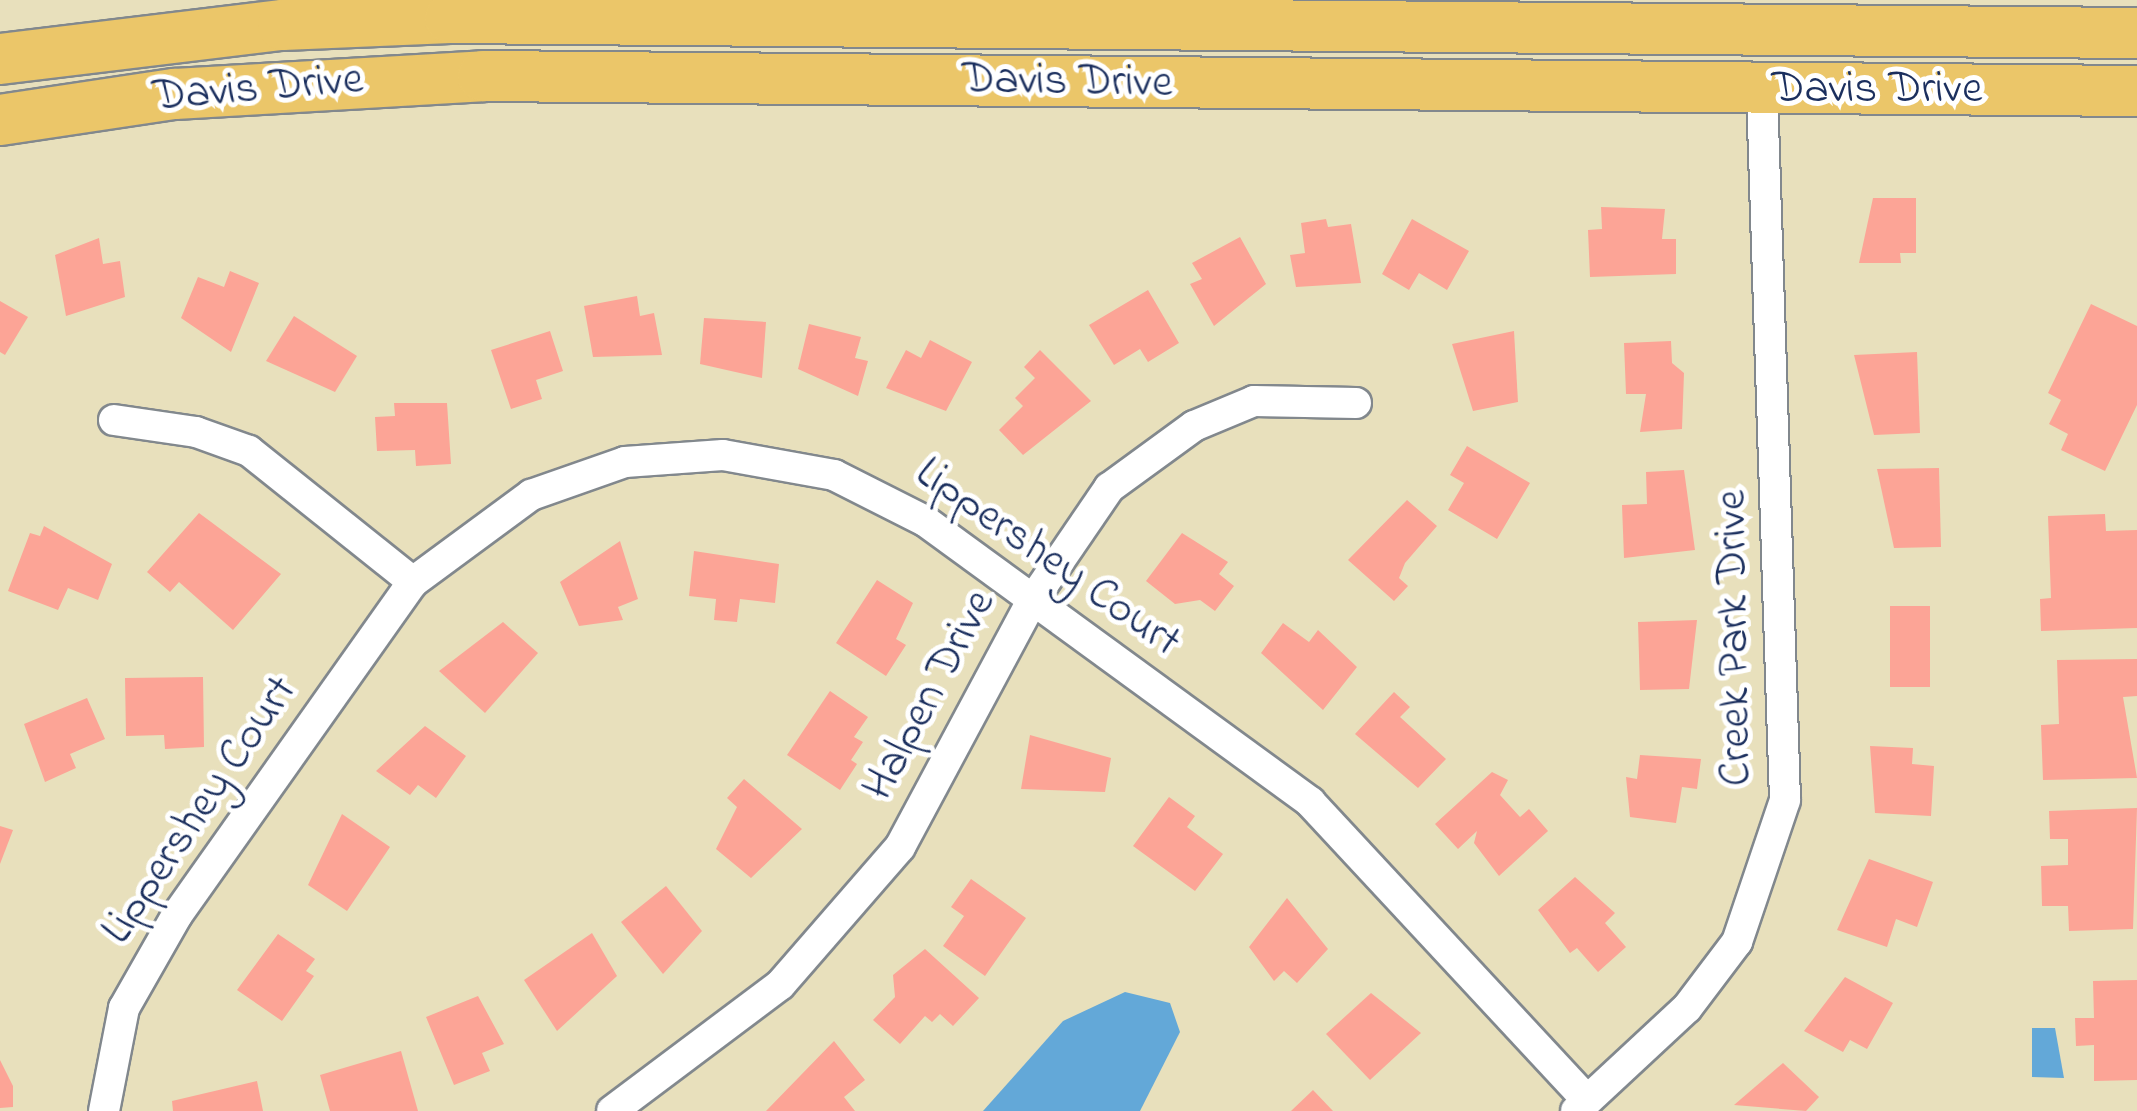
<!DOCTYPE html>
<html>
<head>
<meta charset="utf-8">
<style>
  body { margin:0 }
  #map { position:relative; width:2137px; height:1111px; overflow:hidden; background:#e8e0bc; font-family:"Indie Flower",sans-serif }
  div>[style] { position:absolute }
  .water>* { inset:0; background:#63a8d8 }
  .building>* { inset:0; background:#fca496; transform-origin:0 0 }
  .roads { filter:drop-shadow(2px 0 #82888d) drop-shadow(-2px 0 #82888d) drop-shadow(0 2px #82888d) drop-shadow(0 -2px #82888d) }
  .minor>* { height:30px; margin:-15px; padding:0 15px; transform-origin:15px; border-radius:15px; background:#fff }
  .primary>* { height:50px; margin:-25px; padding:0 25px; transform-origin:25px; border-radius:25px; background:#ebc669 }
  span { translate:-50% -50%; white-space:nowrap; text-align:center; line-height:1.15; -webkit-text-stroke:10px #fff; paint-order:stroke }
  .street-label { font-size:45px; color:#1b2f5e }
</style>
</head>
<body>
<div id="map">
  <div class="water">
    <i style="clip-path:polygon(1125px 992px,1170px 1003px,1180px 1032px,1140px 1111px,983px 1111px,1063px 1021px)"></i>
    <i style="clip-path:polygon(2032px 1028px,2055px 1028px,2064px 1078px,2032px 1077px)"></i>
  </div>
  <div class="building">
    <i style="clip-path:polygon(1873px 198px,1916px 198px,1916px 253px,1900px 253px,1901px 263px,1859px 263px)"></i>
    <i style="clip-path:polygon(1601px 207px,1665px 209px,1662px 239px,1676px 239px,1676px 274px,1590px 277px,1588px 230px,1602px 229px)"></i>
    <i style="clip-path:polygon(1326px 219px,1328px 227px,1351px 224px,1361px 283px,1296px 287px,1290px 255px,1305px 253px,1301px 223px)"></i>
    <i style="clip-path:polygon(1412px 219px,1469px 251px,1447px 290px,1419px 273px,1409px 290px,1382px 274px)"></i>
    <i style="clip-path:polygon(1240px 237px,1266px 284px,1214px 326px,1190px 284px,1202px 279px,1192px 263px)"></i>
    <i style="clip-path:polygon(99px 238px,103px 264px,120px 261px,125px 297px,66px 316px,55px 255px)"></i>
    <i style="clip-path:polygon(230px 271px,259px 283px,231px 352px,181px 318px,198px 277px,224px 287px)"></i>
    <i style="clip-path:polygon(1148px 290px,1179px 343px,1148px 362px,1140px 349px,1114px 365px,1089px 325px)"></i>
    <i style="clip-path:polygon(637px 296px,640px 316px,654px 313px,662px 355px,593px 357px,584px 306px)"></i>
    <i style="clip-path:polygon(0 301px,28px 317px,5px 355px,0 352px)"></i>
    <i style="clip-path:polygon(2091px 304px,2137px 326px,2137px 405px,2105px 471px,2061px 450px,2068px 434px,2049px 424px,2061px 400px,2048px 393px)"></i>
    <i style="clip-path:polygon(294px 316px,357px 356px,335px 392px,266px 361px)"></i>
    <i style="clip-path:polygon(704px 318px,766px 322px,762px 378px,700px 364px)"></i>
    <i style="clip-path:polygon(809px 324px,861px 337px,855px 358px,868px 361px,858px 396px,798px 369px)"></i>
    <i style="clip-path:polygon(550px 331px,563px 371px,536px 380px,542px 399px,511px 409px,491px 350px)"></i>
    <i style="clip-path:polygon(1514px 331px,1518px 402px,1473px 411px,1452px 344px)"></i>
    <i style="clip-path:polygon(930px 340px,972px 362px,946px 411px,886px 388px,906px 350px,921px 358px)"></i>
    <i style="clip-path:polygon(1671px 341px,1672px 363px,1684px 373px,1682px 429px,1640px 432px,1646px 394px,1626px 394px,1624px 343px)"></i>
    <i style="clip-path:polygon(1040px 350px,1091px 401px,1023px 455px,999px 430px,1023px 406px,1015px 398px,1035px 378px,1024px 367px)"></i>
    <i style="clip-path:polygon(1917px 352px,1920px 433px,1874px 435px,1854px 355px)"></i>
    <i style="clip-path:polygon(394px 403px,447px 403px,451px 464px,416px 466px,415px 450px,377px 451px,375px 417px,395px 416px)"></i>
    <i style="clip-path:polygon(1467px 446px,1530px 483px,1497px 539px,1448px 510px,1464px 483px,1450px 475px)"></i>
    <i style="clip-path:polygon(1939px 468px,1941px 547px,1894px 548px,1877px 469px)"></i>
    <i style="clip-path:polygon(1684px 470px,1695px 550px,1624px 558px,1622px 505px,1647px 504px,1646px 472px)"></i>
    <i style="clip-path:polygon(1407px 500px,1437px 526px,1405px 563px,1399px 578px,1408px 586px,1394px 601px,1348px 560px)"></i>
    <i style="clip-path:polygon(199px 513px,281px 574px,233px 630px,179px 582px,170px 592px,147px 572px)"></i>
    <i style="clip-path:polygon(2105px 514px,2106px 531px,2137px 530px,2137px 628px,2041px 631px,2040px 599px,2051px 598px,2048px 516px)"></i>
    <i style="clip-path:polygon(44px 526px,112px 564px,98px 600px,68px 588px,58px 610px,8px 591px,30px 533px,40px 536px)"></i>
    <i style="clip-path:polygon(1182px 533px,1228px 562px,1219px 574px,1234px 586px,1215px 611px,1200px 600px,1175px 604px,1146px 581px)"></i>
    <i style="clip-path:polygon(620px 541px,638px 599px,618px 607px,623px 620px,579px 626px,560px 582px)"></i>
    <i style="clip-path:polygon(694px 551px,779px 564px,775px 603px,740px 599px,737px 622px,714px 620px,716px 599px,689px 596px)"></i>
    <i style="clip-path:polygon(877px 580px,913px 603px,896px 639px,906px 645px,886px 676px,836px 643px)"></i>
    <i style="left:1890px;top:606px;width:40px;height:81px"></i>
    <i style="clip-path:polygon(1697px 620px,1689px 689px,1640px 690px,1638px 622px)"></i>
    <i style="clip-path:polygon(503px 622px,538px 653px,485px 713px,439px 671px)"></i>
    <i style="clip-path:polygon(1283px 623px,1309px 642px,1318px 630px,1357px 667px,1323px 710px,1261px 653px)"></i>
    <i style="clip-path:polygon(2137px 659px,2137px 696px,2123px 697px,2137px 778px,2043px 780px,2041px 725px,2059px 724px,2057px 660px)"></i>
    <i style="clip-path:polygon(203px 677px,204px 747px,165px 749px,164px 735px,126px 736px,125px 678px)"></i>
    <i style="clip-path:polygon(830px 691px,868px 717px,854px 737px,863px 742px,851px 760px,857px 764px,840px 790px,787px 755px)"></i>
    <i style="clip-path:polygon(1394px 692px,1410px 707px,1400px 717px,1446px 759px,1418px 788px,1355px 734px)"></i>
    <i style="clip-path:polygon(87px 698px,105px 739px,70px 754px,76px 768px,45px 782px,24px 724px)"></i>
    <i style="clip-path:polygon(425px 726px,466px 756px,436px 798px,418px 785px,410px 795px,376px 771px)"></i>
    <i style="clip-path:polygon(1030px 735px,1111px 758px,1105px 792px,1021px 789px)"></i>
    <i style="clip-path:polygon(1870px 746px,1913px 748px,1912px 764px,1934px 766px,1931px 816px,1875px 813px)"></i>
    <i style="clip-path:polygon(1640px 755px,1701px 759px,1697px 789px,1682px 787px,1676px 823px,1630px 817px,1626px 777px,1637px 779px)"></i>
    <i style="clip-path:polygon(1492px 772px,1508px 780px,1500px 795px,1520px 817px,1529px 809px,1548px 831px,1499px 876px,1474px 843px,1477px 831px,1458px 849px,1435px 824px)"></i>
    <i style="clip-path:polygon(744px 779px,802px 829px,751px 878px,716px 849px,737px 807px,727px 798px)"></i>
    <i style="clip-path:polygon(1169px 797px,1195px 816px,1187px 827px,1223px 854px,1195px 891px,1133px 846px)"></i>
    <i style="clip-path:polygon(2137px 808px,2133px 929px,2069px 931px,2068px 906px,2042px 906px,2041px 866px,2068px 865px,2068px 839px,2050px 839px,2049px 811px)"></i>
    <i style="clip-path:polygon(342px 814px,390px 847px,347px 911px,308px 885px)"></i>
    <i style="clip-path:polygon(0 826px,13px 830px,0 864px)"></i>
    <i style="clip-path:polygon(1869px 859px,1933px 882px,1917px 927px,1896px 919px,1887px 947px,1837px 930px)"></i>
    <i style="clip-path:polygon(1575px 877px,1615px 913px,1605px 923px,1626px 947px,1598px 972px,1577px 948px,1570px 953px,1538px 910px)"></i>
    <i style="clip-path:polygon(971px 879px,1026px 918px,985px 976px,943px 946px,964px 916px,951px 907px)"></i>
    <i style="clip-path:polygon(666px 886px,702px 931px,663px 974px,621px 922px)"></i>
    <i style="clip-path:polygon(1287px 898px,1328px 949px,1297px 983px,1284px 971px,1274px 981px,1249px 947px)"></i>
    <i style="clip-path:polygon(592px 933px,617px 976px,557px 1031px,524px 980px)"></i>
    <i style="clip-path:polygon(278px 934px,315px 959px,306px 971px,314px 976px,282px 1021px,237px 990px)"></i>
    <i style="clip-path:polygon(925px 949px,979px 998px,953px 1026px,940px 1014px,932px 1022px,925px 1016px,900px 1044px,873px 1020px,895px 997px,893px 975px)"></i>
    <i style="clip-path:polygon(1845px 977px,1893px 1003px,1867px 1049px,1850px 1040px,1843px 1052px,1804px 1031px)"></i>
    <i style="clip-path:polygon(2137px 980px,2137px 1080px,2094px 1081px,2094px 1045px,2076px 1046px,2075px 1018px,2094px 1018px,2093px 981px)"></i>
    <i style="clip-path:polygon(1371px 993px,1421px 1033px,1370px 1080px,1326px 1034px)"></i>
    <i style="clip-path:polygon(478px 996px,504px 1044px,482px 1053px,490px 1071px,454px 1085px,426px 1017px)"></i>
    <i style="clip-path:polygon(834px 1041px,865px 1080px,844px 1097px,855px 1111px,766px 1111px)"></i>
    <i style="clip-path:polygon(401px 1051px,418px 1111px,330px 1111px,320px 1075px)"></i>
    <i style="clip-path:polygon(0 1060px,13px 1086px,13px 1107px,0 1108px)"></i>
    <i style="clip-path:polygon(1783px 1063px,1819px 1097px,1806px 1111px,1734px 1105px)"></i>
    <i style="clip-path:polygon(257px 1081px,263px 1111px,173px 1111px,172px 1101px)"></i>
    <i style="clip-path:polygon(1313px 1090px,1333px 1111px,1291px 1111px)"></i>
  </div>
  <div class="roads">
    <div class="minor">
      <i style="left:114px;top:420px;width:83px;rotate:8.3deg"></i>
      <i style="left:196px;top:432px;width:56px;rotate:19.7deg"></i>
      <i style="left:249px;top:451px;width:210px;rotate:38.6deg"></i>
      <i style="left:104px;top:1111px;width:105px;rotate:-79deg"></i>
      <i style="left:124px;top:1008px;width:107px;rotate:-60.3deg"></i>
      <i style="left:177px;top:915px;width:408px;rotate:-54.7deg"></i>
      <i style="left:413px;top:582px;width:147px;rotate:-36.4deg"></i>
      <i style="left:531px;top:495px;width:100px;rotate:-19.3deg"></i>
      <i style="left:625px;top:462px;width:98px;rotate:-4.1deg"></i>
      <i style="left:723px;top:455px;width:113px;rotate:10.2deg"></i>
      <i style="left:834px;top:475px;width:102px;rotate:26.8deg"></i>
      <i style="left:925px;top:521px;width:477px;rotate:36.1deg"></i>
      <i style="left:1310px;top:802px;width:407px;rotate:47.1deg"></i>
      <i style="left:612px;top:1111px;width:210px;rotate:-36.9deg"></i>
      <i style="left:780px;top:985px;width:183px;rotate:-49deg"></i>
      <i style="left:900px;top:847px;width:279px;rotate:-61.8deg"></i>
      <i style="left:1032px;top:601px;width:137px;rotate:-55.7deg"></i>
      <i style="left:1109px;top:488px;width:105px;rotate:-36.1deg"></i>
      <i style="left:1194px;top:426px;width:65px;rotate:-22.6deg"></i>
      <i style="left:1254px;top:401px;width:102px;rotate:1.1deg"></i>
      <i style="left:1576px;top:1111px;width:151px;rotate:-42.9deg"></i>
      <i style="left:1687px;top:1008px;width:83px;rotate:-52.9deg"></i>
      <i style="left:1737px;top:942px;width:150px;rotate:-71.3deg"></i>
      <i style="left:1785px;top:800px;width:710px;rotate:-91.86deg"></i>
    </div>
    <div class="primary">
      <i style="left:0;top:59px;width:285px;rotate:-6.9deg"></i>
      <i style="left:283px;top:25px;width:167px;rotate:-2.4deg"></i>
      <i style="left:450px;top:18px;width:1687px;rotate:0.51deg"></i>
      <i style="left:0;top:120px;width:177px;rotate:-8.5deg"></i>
      <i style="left:175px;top:94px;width:309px;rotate:-3.3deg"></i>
      <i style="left:483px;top:76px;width:1654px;rotate:0.52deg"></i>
    </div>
  </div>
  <div class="street-label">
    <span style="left:1067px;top:83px;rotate:1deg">Davis Drive</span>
    <span style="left:258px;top:90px;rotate:-5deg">Davis Drive</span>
    <span style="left:1877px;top:91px">Davis Drive</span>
    <span style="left:1047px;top:559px;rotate:35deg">Lippershey Court</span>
    <span style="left:1736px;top:638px;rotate:-91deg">Creek Park Drive</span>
    <span style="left:931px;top:696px;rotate:-62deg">Halpen Drive</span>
    <span style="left:201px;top:811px;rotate:-56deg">Lippershey Court</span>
  </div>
</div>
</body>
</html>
